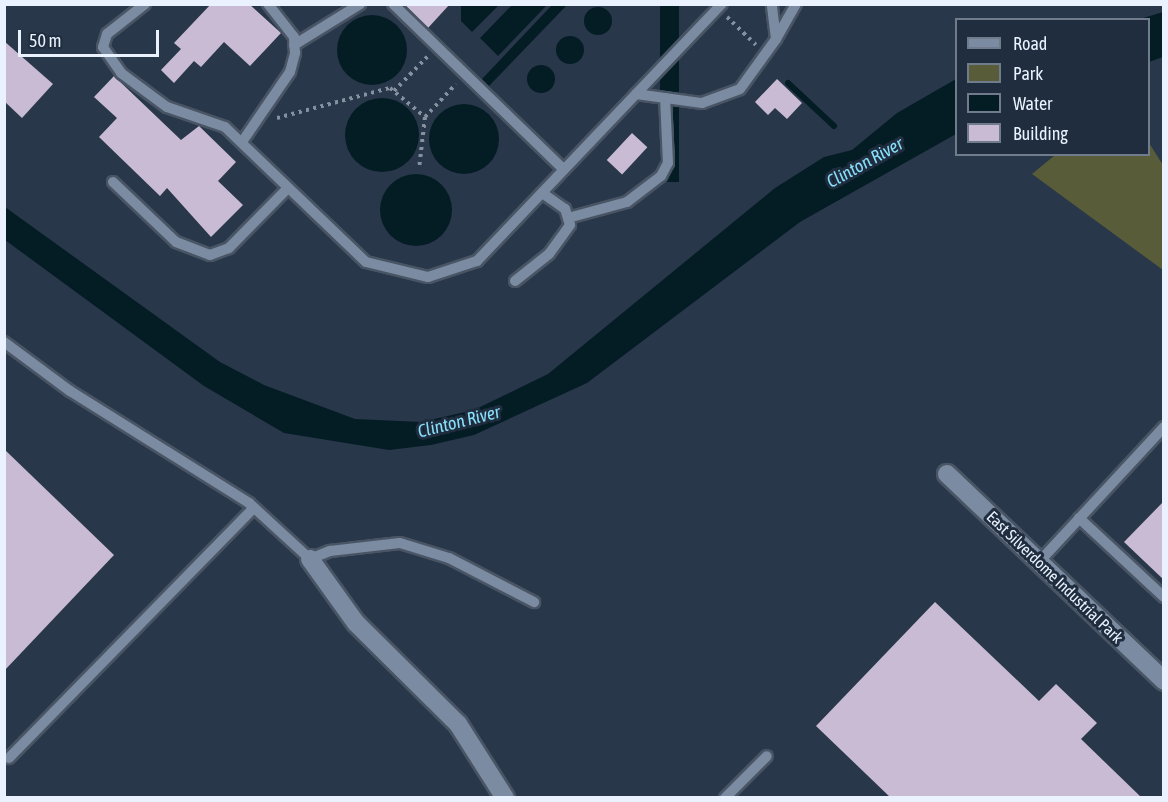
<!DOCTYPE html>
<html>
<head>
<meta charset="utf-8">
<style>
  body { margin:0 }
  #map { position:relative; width:1168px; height:802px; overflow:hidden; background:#29374a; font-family:"Asap Condensed",sans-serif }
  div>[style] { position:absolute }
  .green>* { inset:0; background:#585c38 }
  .water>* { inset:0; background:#041d25; transform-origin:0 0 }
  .round { border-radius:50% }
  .stream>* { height:6px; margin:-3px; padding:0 3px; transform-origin:3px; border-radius:3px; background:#041d25 }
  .building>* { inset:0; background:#c9bbd4; transform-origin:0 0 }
  .path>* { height:4px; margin-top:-2px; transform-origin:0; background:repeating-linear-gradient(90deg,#8591a0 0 3px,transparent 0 7.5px) }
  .roads { filter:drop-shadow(2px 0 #495565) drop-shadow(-2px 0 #495565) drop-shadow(0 2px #495565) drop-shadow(0 -2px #495565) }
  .lane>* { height:10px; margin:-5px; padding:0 5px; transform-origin:5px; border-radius:5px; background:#7b8ba1 }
  .street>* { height:18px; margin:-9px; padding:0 9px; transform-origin:9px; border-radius:9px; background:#7b8ba1 }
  span { translate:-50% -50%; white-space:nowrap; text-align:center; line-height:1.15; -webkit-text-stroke:6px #1f2d3f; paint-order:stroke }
  .street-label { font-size:16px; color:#e9f2fe }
  .water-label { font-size:18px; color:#89e0fc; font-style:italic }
  .frame { position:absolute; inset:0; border:6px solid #e9f2fe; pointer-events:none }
  .legend { position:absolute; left:955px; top:18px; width:195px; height:138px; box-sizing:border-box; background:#1f2d3f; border:2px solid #707c8b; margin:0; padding:8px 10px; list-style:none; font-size:18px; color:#e9f2fe }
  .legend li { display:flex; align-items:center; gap:12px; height:30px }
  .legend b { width:30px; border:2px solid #707c8b }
  .scale { position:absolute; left:18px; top:30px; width:141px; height:27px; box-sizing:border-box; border:3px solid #e9f2fe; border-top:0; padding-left:8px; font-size:18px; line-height:21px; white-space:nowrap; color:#e9f2fe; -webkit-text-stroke:4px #1f2d3f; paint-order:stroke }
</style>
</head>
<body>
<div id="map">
  <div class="green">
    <i style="clip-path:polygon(1149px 143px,1163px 165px,1163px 270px,1032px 174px,1055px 155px,1148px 154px)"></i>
  </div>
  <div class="water">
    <i style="clip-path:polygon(499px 5px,472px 32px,461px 21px,461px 5px)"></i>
    <i style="clip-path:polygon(512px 5px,547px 5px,498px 56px,480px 38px)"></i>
    <i style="clip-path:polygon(552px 5px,567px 5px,489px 86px,482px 79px)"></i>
    <i style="left:660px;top:5px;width:19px;height:177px"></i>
    <i class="round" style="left:584px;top:7px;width:28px;height:28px"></i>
    <i style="clip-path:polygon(1163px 12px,1163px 57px,1149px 62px,1148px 20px,1140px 19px)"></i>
    <i class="round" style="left:337px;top:15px;width:70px;height:70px"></i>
    <i class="round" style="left:556px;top:36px;width:28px;height:28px"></i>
    <i class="round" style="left:527px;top:65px;width:28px;height:28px"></i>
    <i style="clip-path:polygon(956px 79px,956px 134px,800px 222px,587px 383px,474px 435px,431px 445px,389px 450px,284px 433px,204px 386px,5px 240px,5px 207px,220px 362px,264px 385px,355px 419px,421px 422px,474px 410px,548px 374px,775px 188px,824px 157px,852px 150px,897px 113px)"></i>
    <i class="round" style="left:345px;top:98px;width:74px;height:74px"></i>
    <i class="round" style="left:429px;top:104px;width:70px;height:70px"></i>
    <i class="round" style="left:380px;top:174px;width:72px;height:72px"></i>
  </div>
  <div class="stream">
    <i style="left:788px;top:83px;width:63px;rotate:43.1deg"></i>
  </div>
  <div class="building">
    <i style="clip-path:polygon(211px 4px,249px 4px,281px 33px,250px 66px,224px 42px,201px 67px,194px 61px,174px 83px,161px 70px,181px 49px,174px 43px)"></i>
    <i style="clip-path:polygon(404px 4px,450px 4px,428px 28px)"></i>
    <i style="clip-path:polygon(4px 41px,53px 84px,22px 118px,4px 101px)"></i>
    <i style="clip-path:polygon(114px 76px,181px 140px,199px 126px,236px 162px,218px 181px,243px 205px,211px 237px,167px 188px,160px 196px,99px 137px,117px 118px,94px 97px)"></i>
    <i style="clip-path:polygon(777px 79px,802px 103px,787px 119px,775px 108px,768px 115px,755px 102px)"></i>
    <i style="left:632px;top:133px;width:21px;height:37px;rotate:43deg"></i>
    <i style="clip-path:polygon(4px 449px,114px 555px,4px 671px)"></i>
    <i style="clip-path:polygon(1164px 501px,1164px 580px,1124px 542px)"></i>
    <i style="clip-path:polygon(935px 602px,1039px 701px,1056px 684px,1097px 723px,1081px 739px,1142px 798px,891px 798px,816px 726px)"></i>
  </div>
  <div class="path">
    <i style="left:727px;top:17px;width:40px;rotate:44deg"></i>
    <i style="left:394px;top:91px;width:50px;rotate:-45.8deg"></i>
    <i style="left:425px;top:117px;width:45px;rotate:-46.8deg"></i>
    <i style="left:277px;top:118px;width:117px;rotate:-14.9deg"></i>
    <i style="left:390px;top:88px;width:45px;rotate:39.6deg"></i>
    <i style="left:425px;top:117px;width:52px;rotate:96.6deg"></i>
  </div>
  <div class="roads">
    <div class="lane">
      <i style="left:145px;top:4px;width:48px;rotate:141.7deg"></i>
      <i style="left:107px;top:34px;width:14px;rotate:107deg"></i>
      <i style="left:103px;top:47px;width:32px;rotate:55deg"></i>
      <i style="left:121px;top:73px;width:57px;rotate:36.5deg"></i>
      <i style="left:167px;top:107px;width:61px;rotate:19deg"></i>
      <i style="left:225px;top:127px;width:195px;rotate:43.8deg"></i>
      <i style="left:366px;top:262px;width:64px;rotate:13.6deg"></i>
      <i style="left:428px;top:277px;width:52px;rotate:-18.1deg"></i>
      <i style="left:477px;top:261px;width:355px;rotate:-46.4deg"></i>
      <i style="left:393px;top:4px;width:238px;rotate:44.1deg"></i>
      <i style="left:776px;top:39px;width:40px;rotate:-60.3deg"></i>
      <i style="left:294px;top:45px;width:78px;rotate:-31.8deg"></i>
      <i style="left:636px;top:94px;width:67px;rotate:7.8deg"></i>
      <i style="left:702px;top:103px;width:40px;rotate:-20.2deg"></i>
      <i style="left:740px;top:89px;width:62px;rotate:-54.2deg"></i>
      <i style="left:776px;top:39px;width:35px;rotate:-97deg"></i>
      <i style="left:242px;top:142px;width:85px;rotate:-55.6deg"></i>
      <i style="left:290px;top:72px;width:20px;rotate:-75deg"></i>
      <i style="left:295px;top:53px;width:16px;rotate:-94deg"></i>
      <i style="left:294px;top:37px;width:42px;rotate:-128.2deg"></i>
      <i style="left:113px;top:182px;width:87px;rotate:43.6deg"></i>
      <i style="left:176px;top:242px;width:36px;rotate:21deg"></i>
      <i style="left:210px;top:255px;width:20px;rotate:-20deg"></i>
      <i style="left:229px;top:248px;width:84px;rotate:-45.5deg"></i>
      <i style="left:568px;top:218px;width:61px;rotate:-15.2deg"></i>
      <i style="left:627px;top:202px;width:43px;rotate:-37.4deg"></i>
      <i style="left:661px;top:176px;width:15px;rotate:-62deg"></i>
      <i style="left:668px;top:163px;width:65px;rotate:-92.6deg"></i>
      <i style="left:515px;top:281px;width:43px;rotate:-38.5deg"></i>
      <i style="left:549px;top:254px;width:36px;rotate:-54deg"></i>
      <i style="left:570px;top:225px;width:17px;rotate:-107deg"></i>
      <i style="left:565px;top:209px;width:28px;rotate:-145deg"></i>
      <i style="left:4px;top:342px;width:82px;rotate:36.6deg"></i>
      <i style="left:70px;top:391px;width:211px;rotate:32deg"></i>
      <i style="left:249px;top:503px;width:83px;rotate:42.6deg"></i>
      <i style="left:310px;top:559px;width:22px;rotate:-22deg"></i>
      <i style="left:330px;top:551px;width:70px;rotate:-6.5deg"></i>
      <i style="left:400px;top:543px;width:51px;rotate:17deg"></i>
      <i style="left:449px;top:558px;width:96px;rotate:27.4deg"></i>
      <i style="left:1079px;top:518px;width:116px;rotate:42.9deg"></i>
      <i style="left:1039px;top:562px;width:184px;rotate:-47.2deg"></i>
      <i style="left:9px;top:758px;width:350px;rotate:-45.6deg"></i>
      <i style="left:725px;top:798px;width:59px;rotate:-45deg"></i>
    </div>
    <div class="street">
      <i style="left:947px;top:474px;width:300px;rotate:43.6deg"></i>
      <i style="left:310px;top:559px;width:79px;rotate:54.3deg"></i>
      <i style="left:356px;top:623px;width:144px;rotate:44.7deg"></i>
      <i style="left:458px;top:724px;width:88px;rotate:57.6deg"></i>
    </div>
  </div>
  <div class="street-label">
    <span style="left:1055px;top:577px;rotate:44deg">East Silverdome Industrial Park</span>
  </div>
  <div class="water-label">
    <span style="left:865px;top:163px;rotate:-29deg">Clinton River</span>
    <span style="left:459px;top:422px;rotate:-14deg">Clinton River</span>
  </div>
  <div class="frame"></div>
  <ul class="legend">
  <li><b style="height:8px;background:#7b8ba1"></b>Road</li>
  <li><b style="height:16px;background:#585c38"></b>Park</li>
  <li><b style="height:16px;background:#041d25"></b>Water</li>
  <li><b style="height:16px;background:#c9bbd4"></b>Building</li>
  </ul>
  <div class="scale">50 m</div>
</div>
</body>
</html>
